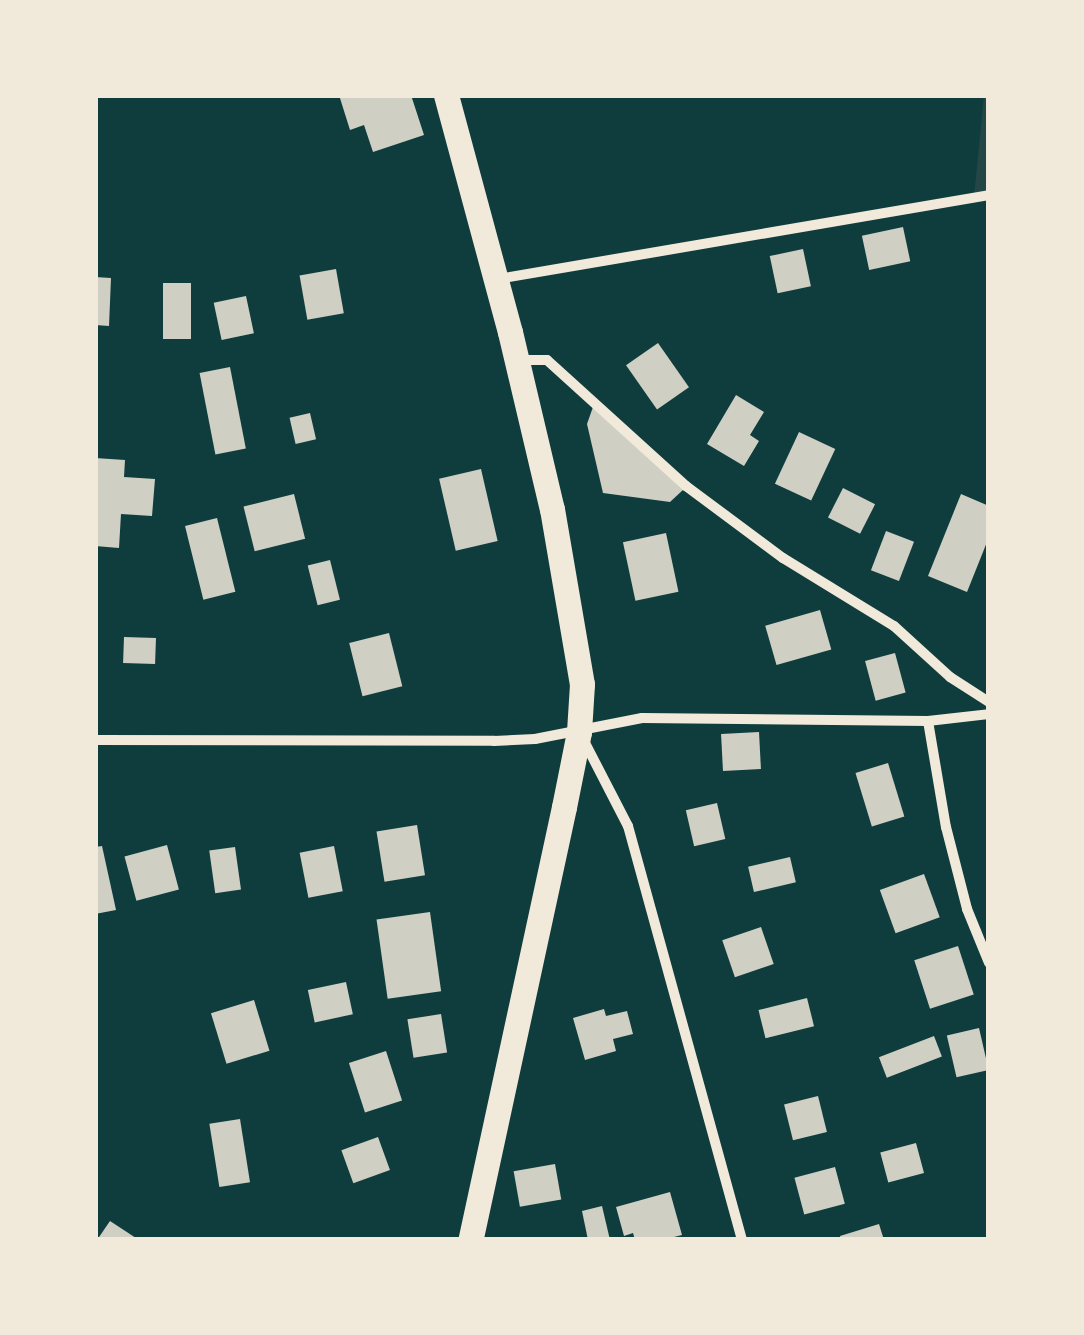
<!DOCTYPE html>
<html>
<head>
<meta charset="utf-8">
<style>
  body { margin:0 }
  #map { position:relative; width:1084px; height:1335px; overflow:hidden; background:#0f3d3e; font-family:Barlow,sans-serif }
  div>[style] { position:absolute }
  .green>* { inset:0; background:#244646 }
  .building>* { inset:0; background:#cfcfc3; transform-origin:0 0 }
  .minor>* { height:10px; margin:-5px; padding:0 5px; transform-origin:5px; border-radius:5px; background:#f1e9da }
  .primary>* { height:25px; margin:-12.5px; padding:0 12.5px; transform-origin:12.5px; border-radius:12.5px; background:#f1e9da }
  span { translate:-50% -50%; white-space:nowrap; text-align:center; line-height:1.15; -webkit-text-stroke:10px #f1e9da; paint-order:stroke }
  .frame { position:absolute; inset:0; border:98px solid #f1e9da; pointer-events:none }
</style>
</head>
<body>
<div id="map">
  <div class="green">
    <i style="clip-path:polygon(984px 95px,989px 95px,989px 195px,974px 197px)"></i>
  </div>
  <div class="building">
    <i style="clip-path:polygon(339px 95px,411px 95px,424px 135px,373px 152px,364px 125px,350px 130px)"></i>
    <i style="left:903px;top:227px;width:35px;height:42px;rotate:78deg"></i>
    <i style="left:803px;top:249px;width:38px;height:34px;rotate:78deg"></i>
    <i style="left:336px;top:269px;width:45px;height:37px;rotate:80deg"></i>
    <i style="clip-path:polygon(95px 277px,111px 278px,109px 326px,95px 325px)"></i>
    <i style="left:163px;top:283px;width:28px;height:56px"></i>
    <i style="left:246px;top:296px;width:38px;height:33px;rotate:78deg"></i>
    <i style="left:658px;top:343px;width:54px;height:39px;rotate:55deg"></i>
    <i style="left:230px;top:367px;width:83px;height:31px;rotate:79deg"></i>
    <i style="clip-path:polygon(736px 395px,764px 412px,750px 435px,759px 441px,744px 466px,707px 444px)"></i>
    <i style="clip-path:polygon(593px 407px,684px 489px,670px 502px,603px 493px,587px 424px)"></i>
    <i style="left:310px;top:413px;width:27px;height:21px;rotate:77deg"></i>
    <i style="left:799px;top:432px;width:40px;height:57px;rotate:25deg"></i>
    <i style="clip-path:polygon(95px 458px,125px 460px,124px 477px,155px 479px,152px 516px,121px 514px,119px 548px,95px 546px)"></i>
    <i style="left:481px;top:469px;width:74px;height:43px;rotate:77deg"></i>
    <i style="left:843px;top:488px;width:36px;height:33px;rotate:27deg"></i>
    <i style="left:294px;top:494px;width:46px;height:52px;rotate:76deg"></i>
    <i style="clip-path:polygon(961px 494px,989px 506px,989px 537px,967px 592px,928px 576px)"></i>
    <i style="left:217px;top:518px;width:76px;height:33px;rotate:76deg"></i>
    <i style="left:886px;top:531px;width:30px;height:42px;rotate:21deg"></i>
    <i style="left:666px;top:533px;width:60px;height:44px;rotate:78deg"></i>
    <i style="left:330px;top:560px;width:41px;height:23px;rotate:76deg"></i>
    <i style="left:820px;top:610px;width:41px;height:57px;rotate:74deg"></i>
    <i style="left:389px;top:633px;width:55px;height:41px;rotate:76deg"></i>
    <i style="left:124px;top:637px;width:32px;height:26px;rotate:2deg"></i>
    <i style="left:895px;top:653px;width:41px;height:31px;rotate:75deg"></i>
    <i style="left:759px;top:732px;width:37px;height:38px;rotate:87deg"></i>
    <i style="left:888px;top:763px;width:56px;height:34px;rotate:73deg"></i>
    <i style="left:717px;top:803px;width:37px;height:32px;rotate:77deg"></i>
    <i style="left:417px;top:825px;width:51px;height:41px;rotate:81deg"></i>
    <i style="left:167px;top:845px;width:46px;height:44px;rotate:75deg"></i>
    <i style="clip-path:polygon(102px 846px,116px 910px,95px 914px,95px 847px)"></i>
    <i style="left:334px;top:846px;width:46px;height:35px;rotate:79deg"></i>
    <i style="left:235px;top:847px;width:43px;height:26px;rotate:82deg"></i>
    <i style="left:790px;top:857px;width:26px;height:43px;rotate:77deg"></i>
    <i style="left:924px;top:874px;width:46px;height:47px;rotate:70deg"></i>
    <i style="left:430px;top:912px;width:80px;height:54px;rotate:82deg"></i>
    <i style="left:761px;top:927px;width:39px;height:41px;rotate:71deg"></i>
    <i style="left:958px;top:946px;width:51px;height:46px;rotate:72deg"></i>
    <i style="left:346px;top:982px;width:33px;height:39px;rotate:78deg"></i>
    <i style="left:807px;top:998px;width:29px;height:50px;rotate:76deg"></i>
    <i style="left:254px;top:1000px;width:53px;height:45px;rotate:73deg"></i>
    <i style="clip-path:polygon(604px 1009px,606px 1016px,627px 1011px,633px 1034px,613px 1039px,616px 1051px,585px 1060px,573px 1018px)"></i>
    <i style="left:441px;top:1014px;width:39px;height:34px;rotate:81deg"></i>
    <i style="left:979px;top:1028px;width:43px;height:33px;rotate:77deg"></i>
    <i style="left:934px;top:1036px;width:22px;height:59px;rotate:69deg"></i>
    <i style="left:386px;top:1051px;width:52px;height:39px;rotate:72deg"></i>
    <i style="left:818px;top:1096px;width:37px;height:35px;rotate:76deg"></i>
    <i style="left:240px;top:1119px;width:64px;height:31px;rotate:81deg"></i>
    <i style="left:378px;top:1137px;width:35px;height:39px;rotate:70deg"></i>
    <i style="left:916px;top:1143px;width:31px;height:37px;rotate:75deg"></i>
    <i style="left:555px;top:1164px;width:36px;height:42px;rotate:80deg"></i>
    <i style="left:835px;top:1167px;width:38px;height:42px;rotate:75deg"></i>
    <i style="clip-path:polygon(670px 1192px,682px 1235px,662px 1240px,635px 1240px,633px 1233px,624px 1236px,616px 1207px)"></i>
    <i style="clip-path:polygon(602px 1206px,610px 1240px,588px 1240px,582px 1211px)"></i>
    <i style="clip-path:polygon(110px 1221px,139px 1240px,97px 1240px)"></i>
    <i style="clip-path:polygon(879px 1224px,884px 1240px,841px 1240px,840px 1236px)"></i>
  </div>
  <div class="minor">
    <i style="left:498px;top:279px;width:498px;rotate:-9.7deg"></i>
    <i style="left:518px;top:360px;width:29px"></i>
    <i style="left:547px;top:360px;width:188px;rotate:42.2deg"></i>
    <i style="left:686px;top:486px;width:121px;rotate:36.6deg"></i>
    <i style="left:783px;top:558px;width:130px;rotate:31.5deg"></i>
    <i style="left:894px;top:626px;width:76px;rotate:42.3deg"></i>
    <i style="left:950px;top:677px;width:46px;rotate:32.7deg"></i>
    <i style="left:928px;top:721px;width:108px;rotate:80.4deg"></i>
    <i style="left:946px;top:827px;width:85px;rotate:75.6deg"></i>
    <i style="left:967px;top:909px;width:58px;rotate:67.8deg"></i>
    <i style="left:582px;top:737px;width:100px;rotate:62.7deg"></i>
    <i style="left:628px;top:826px;width:429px;rotate:74.6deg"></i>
    <i style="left:95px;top:740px;width:399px;rotate:0.1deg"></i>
    <i style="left:494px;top:741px;width:41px;rotate:-2.8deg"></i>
    <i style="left:535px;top:739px;width:109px;rotate:-11.1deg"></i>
    <i style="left:642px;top:718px;width:286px;rotate:0.6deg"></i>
    <i style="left:928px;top:721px;width:61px;rotate:-6.5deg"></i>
  </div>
  <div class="primary">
    <i style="left:446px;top:95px;width:245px;rotate:74.9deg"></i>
    <i style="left:510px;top:332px;width:182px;rotate:76.7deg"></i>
    <i style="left:552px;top:509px;width:178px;rotate:80.3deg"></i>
    <i style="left:582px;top:684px;width:48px;rotate:93.6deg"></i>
    <i style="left:579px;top:732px;width:76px;rotate:101.3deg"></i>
    <i style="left:564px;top:807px;width:443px;rotate:102.2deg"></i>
  </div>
  <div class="frame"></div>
</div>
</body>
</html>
